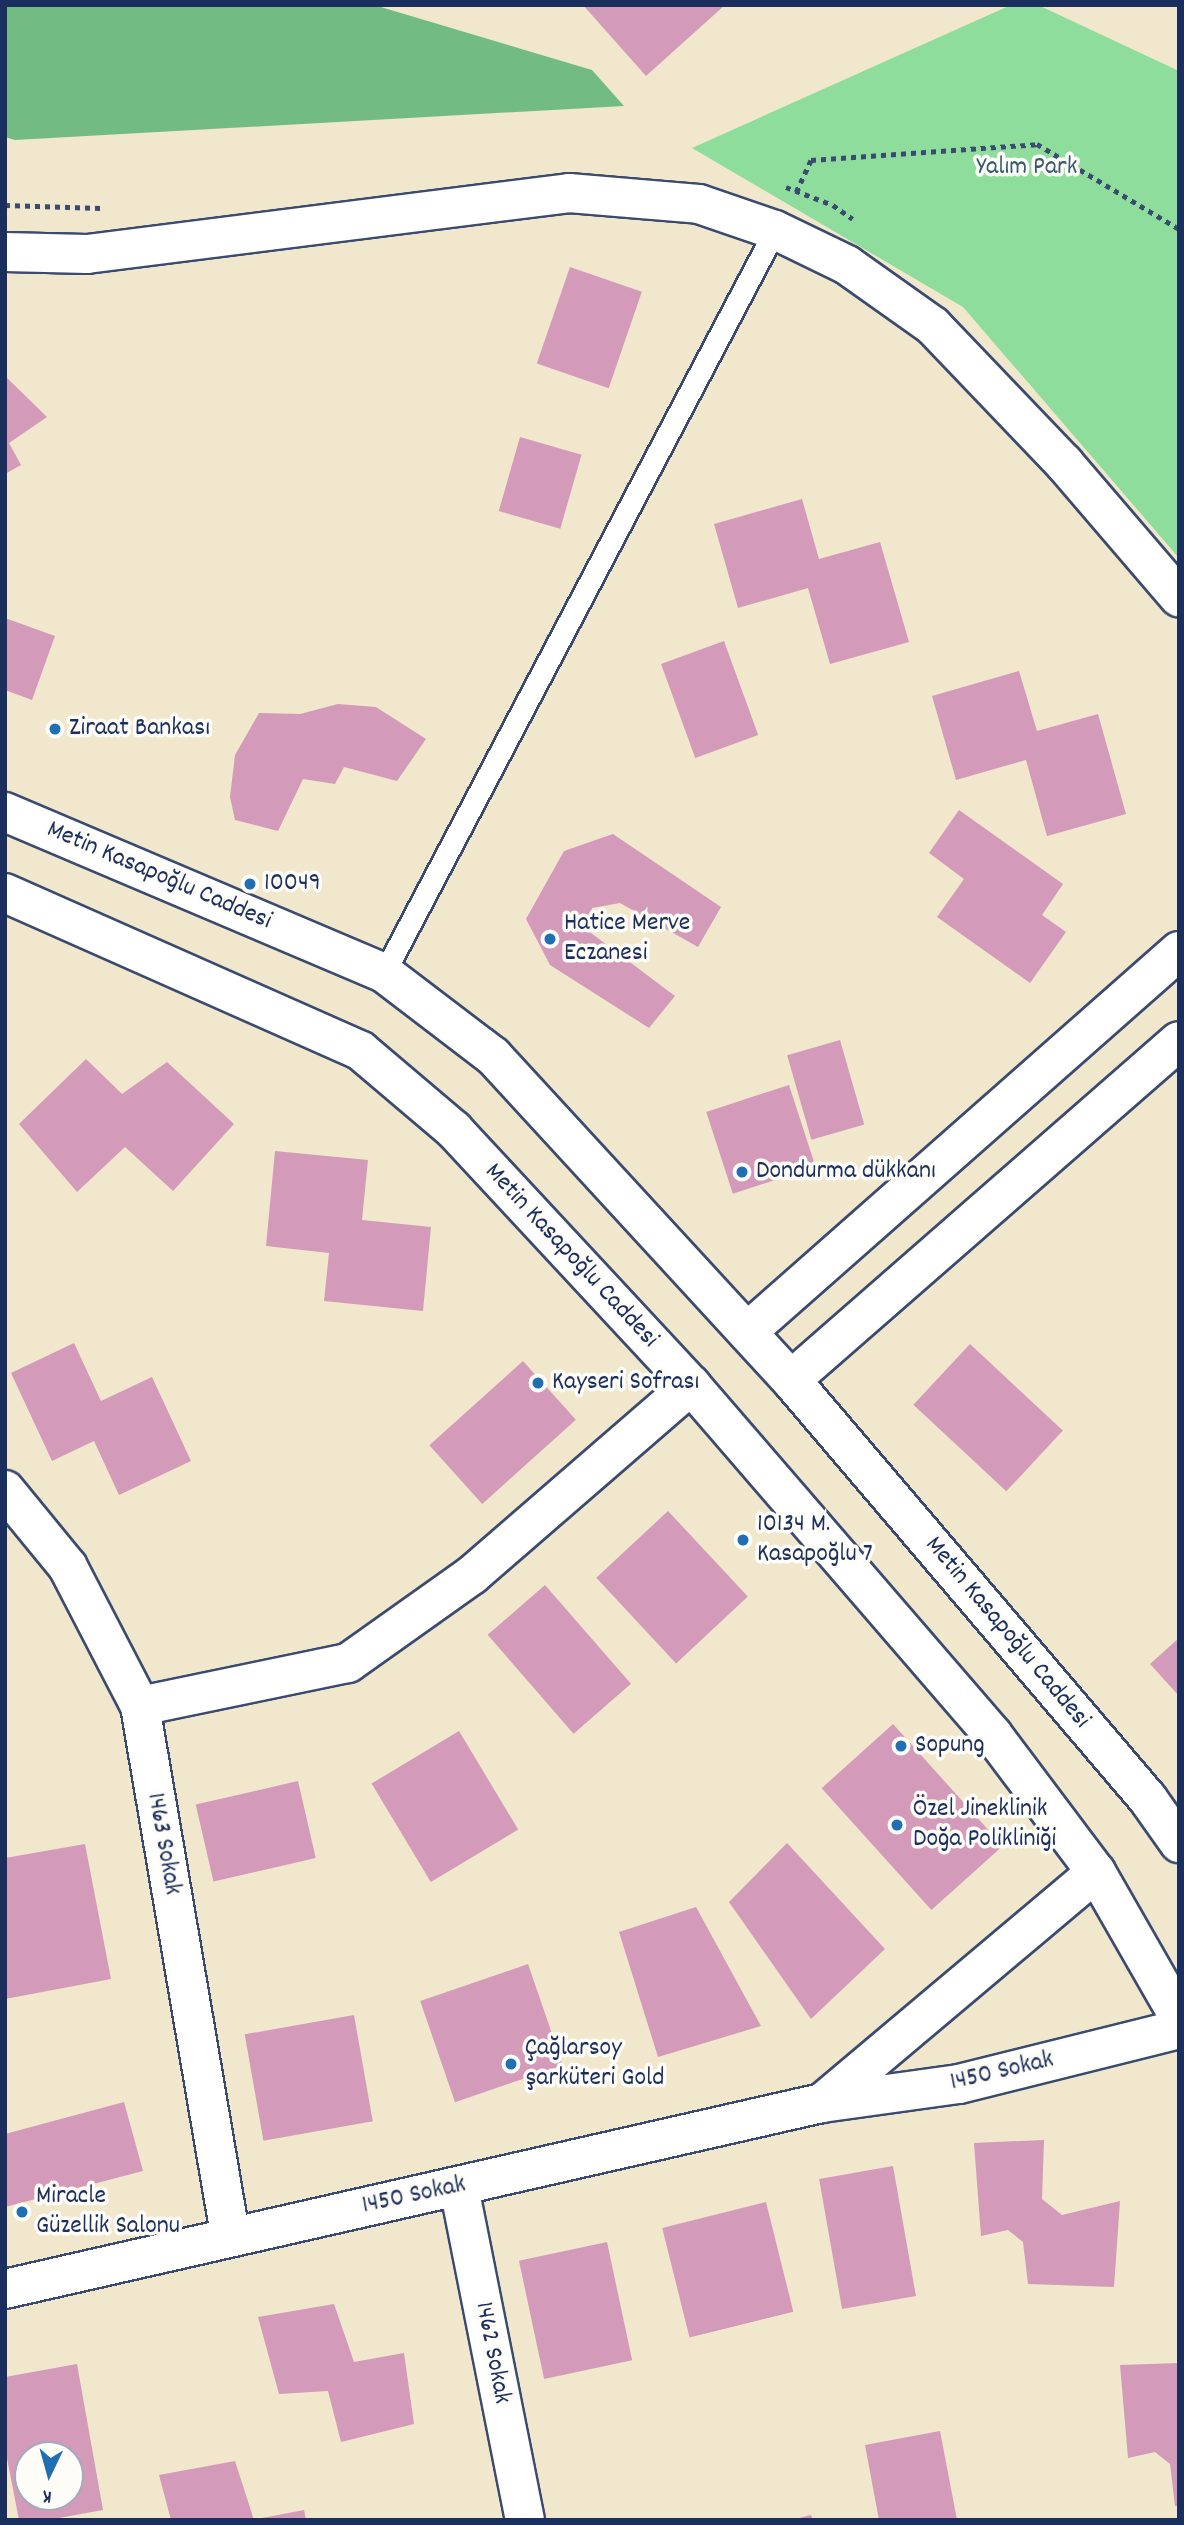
<!DOCTYPE html>
<html>
<head>
<meta charset="utf-8">
<style>
  body { margin:0 }
  #map { position:relative; width:1184px; height:2525px; overflow:hidden; background:#f0e7cd; font-family:Dekko,sans-serif }
  div>[style] { position:absolute }
  .green>* { inset:0; background:#8edd9c }
  .forest>* { inset:0; background:#72bc84 }
  .building>* { inset:0; background:#d39bb9; transform-origin:0 0 }
  .path>* { height:4.5px; margin-top:-2.25px; transform-origin:0; background:repeating-linear-gradient(90deg,#3b4b6f 0 5px,transparent 0 10px) }
  .roads { filter:drop-shadow(2px 0 #3b4b6f) drop-shadow(-2px 0 #3b4b6f) drop-shadow(0 2px #3b4b6f) drop-shadow(0 -2px #3b4b6f) }
  .lane>* { height:21px; margin:-10.5px; padding:0 10.5px; transform-origin:10.5px; border-radius:10.5px; background:#fff }
  .street>* { height:38px; margin:-19px; padding:0 19px; transform-origin:19px; border-radius:19px; background:#fff }
  .primary>* { height:38px; margin:-19px; padding:0 19px; transform-origin:19px; border-radius:19px; background:#fff }
  .dots>* { width:19px; height:19px; translate:-50% -50%; box-sizing:border-box; border:4px solid #fdfcf7; border-radius:50% }
  span { translate:-50% -50%; white-space:nowrap; text-align:center; line-height:1.15; -webkit-text-stroke:7px #fdfcf7; paint-order:stroke }
  .park-label { font-size:26px; color:#385a6e }
  .poi-label { font-size:26px; color:#1b2f5e }
  .left { translate:0 -50%; text-align:left }
  .street-label { font-size:26px; color:#1b2f5e }
  .frame { position:absolute; inset:0; border:7px solid #1b2f5e; pointer-events:none }
  .north { position:absolute; left:14px; top:2441px; width:70px; height:70px; box-sizing:border-box; background:#fdfcf7; border:2px solid #a3aaba; border-radius:50%; rotate:185deg; font-size:19px; font-weight:700; line-height:28px; text-align:center; color:#1b2f5e }
  .north::after { content:''; display:block; margin:auto; width:24px; height:32px; background:#1f6fb2; clip-path:polygon(50% 0,100% 100%,50% 72%,0 100%) }
</style>
</head>
<body>
<div id="map">
  <div class="green">
    <i style="clip-path:polygon(1011px 5px,1038px 5px,1179px 71px,1179px 558px,963px 307px,692px 148px)"></i>
  </div>
  <div class="forest">
    <i style="clip-path:polygon(5px 5px,374px 5px,592px 70px,624px 106px,15px 140px,5px 137px)"></i>
  </div>
  <div class="building">
    <i style="clip-path:polygon(583px 5px,725px 5px,646px 76px)"></i>
    <i style="left:570px;top:267px;width:76px;height:102px;rotate:19deg"></i>
    <i style="clip-path:polygon(5px 376px,47px 417px,9px 443px,21px 465px,5px 474px)"></i>
    <i style="left:520px;top:437px;width:64px;height:77px;rotate:16deg"></i>
    <i style="clip-path:polygon(802px 499px,819px 559px,880px 542px,909px 642px,830px 664px,808px 588px,738px 608px,714px 524px)"></i>
    <i style="clip-path:polygon(5px 618px,55px 636px,32px 700px,5px 690px)"></i>
    <i style="left:724px;top:641px;width:100px;height:67px;rotate:70deg"></i>
    <i style="clip-path:polygon(1019px 671px,1037px 731px,1098px 714px,1126px 814px,1047px 836px,1026px 760px,956px 780px,932px 696px)"></i>
    <i style="clip-path:polygon(338px 704px,376px 707px,426px 739px,397px 781px,344px 767px,335px 784px,303px 779px,278px 831px,235px 820px,230px 797px,235px 755px,259px 713px,300px 714px)"></i>
    <i style="clip-path:polygon(959px 810px,1063px 884px,1042px 915px,1066px 932px,1030px 983px,937px 917px,964px 879px,929px 853px)"></i>
    <i style="clip-path:polygon(613px 834px,721px 907px,698px 947px,620px 903px,592px 908px,587px 930px,675px 996px,649px 1028px,550px 965px,526px 919px,564px 851px)"></i>
    <i style="left:840px;top:1040px;width:88px;height:55px;rotate:74deg"></i>
    <i style="clip-path:polygon(86px 1059px,122px 1094px,167px 1062px,234px 1124px,173px 1191px,125px 1147px,77px 1192px,19px 1124px)"></i>
    <i style="left:789px;top:1085px;width:86px;height:87px;rotate:72deg"></i>
    <i style="clip-path:polygon(275px 1151px,368px 1160px,362px 1220px,431px 1227px,423px 1311px,324px 1301px,329px 1253px,266px 1246px)"></i>
    <i style="clip-path:polygon(74px 1343px,101px 1401px,152px 1377px,191px 1461px,119px 1495px,94px 1441px,52px 1461px,11px 1373px)"></i>
    <i style="left:970px;top:1344px;width:127px;height:83px;rotate:43deg"></i>
    <i style="left:523px;top:1361px;width:79px;height:126px;rotate:48deg"></i>
    <i style="left:668px;top:1511px;width:117px;height:98px;rotate:47deg"></i>
    <i style="left:545px;top:1585px;width:131px;height:76px;rotate:49deg"></i>
    <i style="clip-path:polygon(1179px 1638px,1179px 1696px,1150px 1664px)"></i>
    <i style="left:893px;top:1724px;width:164px;height:96px;rotate:48deg"></i>
    <i style="left:459px;top:1731px;width:115px;height:102px;rotate:59deg"></i>
    <i style="left:298px;top:1781px;width:79px;height:105px;rotate:77deg"></i>
    <i style="clip-path:polygon(787px 1843px,885px 1949px,811px 2019px,729px 1902px)"></i>
    <i style="clip-path:polygon(85px 1844px,111px 1979px,5px 1999px,5px 1858px)"></i>
    <i style="clip-path:polygon(696px 1907px,761px 2026px,658px 2057px,619px 1932px)"></i>
    <i style="left:528px;top:1964px;width:107px;height:114px;rotate:71deg"></i>
    <i style="left:354px;top:2015px;width:108px;height:111px;rotate:80deg"></i>
    <i style="clip-path:polygon(124px 2102px,143px 2171px,5px 2207px,5px 2134px)"></i>
    <i style="clip-path:polygon(1044px 2140px,1042px 2199px,1062px 2215px,1120px 2201px,1114px 2287px,1028px 2284px,1023px 2242px,1008px 2230px,981px 2236px,974px 2143px)"></i>
    <i style="left:893px;top:2166px;width:132px;height:75px;rotate:80deg"></i>
    <i style="left:766px;top:2202px;width:113px;height:107px;rotate:76deg"></i>
    <i style="left:607px;top:2242px;width:121px;height:90px;rotate:78deg"></i>
    <i style="clip-path:polygon(334px 2304px,354px 2362px,404px 2353px,414px 2424px,341px 2442px,328px 2391px,279px 2394px,258px 2317px)"></i>
    <i style="clip-path:polygon(1179px 2363px,1179px 2506px,1175px 2506px,1170px 2464px,1155px 2452px,1128px 2458px,1120px 2365px)"></i>
    <i style="clip-path:polygon(evenodd,77px 2364px,103px 2510px,48px 2520px,19px 2520px,5px 2448px,5px 2377px,77px 2364px,28px 2455px,70px 2455px,70px 2497px,28px 2497px,28px 2455px)"></i>
    <i style="clip-path:polygon(940px 2431px,957px 2520px,879px 2520px,865px 2445px)"></i>
    <i style="clip-path:polygon(235px 2461px,254px 2520px,171px 2520px,159px 2475px)"></i>
    <i style="clip-path:polygon(304px 2510px,306px 2520px,262px 2520px,262px 2518px)"></i>
    <i style="clip-path:polygon(811px 2515px,813px 2520px,795px 2520px,795px 2519px)"></i>
  </div>
  <div class="path">
    <i style="left:786px;top:187px;width:50px;rotate:21deg"></i>
    <i style="left:833px;top:205px;width:24px;rotate:35deg"></i>
    <i style="left:796px;top:192px;width:35px;rotate:-65deg"></i>
    <i style="left:811px;top:160px;width:227px;rotate:-4deg"></i>
    <i style="left:1037px;top:144px;width:165px;rotate:30.9deg"></i>
    <i style="left:5px;top:205px;width:96px;rotate:1.8deg"></i>
  </div>
  <div class="roads">
    <div class="lane">
      <i style="left:384px;top:973px;width:840px;rotate:-62.24deg"></i>
    </div>
    <div class="street">
      <i style="left:5px;top:252px;width:82px;rotate:1.4deg"></i>
      <i style="left:87px;top:254px;width:486px;rotate:-7.2deg"></i>
      <i style="left:569px;top:193px;width:130px;rotate:4.8deg"></i>
      <i style="left:699px;top:204px;width:80px;rotate:18.9deg"></i>
      <i style="left:775px;top:230px;width:80px;rotate:25.9deg"></i>
      <i style="left:847px;top:265px;width:105px;rotate:35.3deg"></i>
      <i style="left:933px;top:326px;width:190px;rotate:46.3deg"></i>
      <i style="left:1064px;top:463px;width:177px;rotate:49.4deg"></i>
      <i style="left:747px;top:1332px;width:576px;rotate:-41.41deg"></i>
      <i style="left:791px;top:1380px;width:515px;rotate:-41.14deg"></i>
      <i style="left:5px;top:1490px;width:99px;rotate:50.7deg"></i>
      <i style="left:68px;top:1567px;width:157px;rotate:62.6deg"></i>
      <i style="left:140px;top:1706px;width:536px;rotate:80.33deg"></i>
      <i style="left:140px;top:1706px;width:212px;rotate:-11.7deg"></i>
      <i style="left:348px;top:1663px;width:152px;rotate:-35.4deg"></i>
      <i style="left:472px;top:1575px;width:290px;rotate:-40.9deg"></i>
      <i style="left:822px;top:2103px;width:358px;rotate:-40.1deg"></i>
      <i style="left:459px;top:2187px;width:339px;rotate:78.8deg"></i>
      <i style="left:5px;top:2289px;width:838px;rotate:-12.83deg"></i>
      <i style="left:822px;top:2103px;width:138px;rotate:-7.9deg"></i>
      <i style="left:959px;top:2084px;width:227px;rotate:-14deg"></i>
    </div>
    <div class="primary">
      <i style="left:5px;top:812px;width:412px;rotate:23deg"></i>
      <i style="left:384px;top:973px;width:137px;rotate:37.3deg"></i>
      <i style="left:493px;top:1056px;width:440px;rotate:47.4deg"></i>
      <i style="left:791px;top:1380px;width:550px;rotate:49.57deg"></i>
      <i style="left:1148px;top:1799px;width:54px;rotate:54.8deg"></i>
      <i style="left:5px;top:893px;width:389px;rotate:23.9deg"></i>
      <i style="left:361px;top:1051px;width:122px;rotate:40.3deg"></i>
      <i style="left:454px;top:1130px;width:348px;rotate:47.1deg"></i>
      <i style="left:691px;top:1385px;width:462px;rotate:49.2deg"></i>
      <i style="left:993px;top:1735px;width:171px;rotate:53.1deg"></i>
      <i style="left:1096px;top:1872px;width:167px;rotate:60.2deg"></i>
    </div>
  </div>
  <div class="dots">
    <i style="left:55px;top:729px;background:#1f6fb2"></i>
    <i style="left:250px;top:884px;background:#1f6fb2"></i>
    <i style="left:550px;top:939px;background:#1f6fb2"></i>
    <i style="left:742px;top:1172px;background:#1f6fb2"></i>
    <i style="left:538px;top:1383px;background:#1f6fb2"></i>
    <i style="left:743px;top:1540px;background:#1f6fb2"></i>
    <i style="left:901px;top:1746px;background:#1f6fb2"></i>
    <i style="left:897px;top:1825px;background:#1f6fb2"></i>
    <i style="left:511px;top:2064px;background:#1f6fb2"></i>
    <i style="left:22px;top:2212px;background:#1f6fb2"></i>
  </div>
  <div class="park-label">
    <span style="left:1027px;top:168px">Yalım Park</span>
  </div>
  <div class="poi-label">
    <span class="left" style="left:69px;top:729px">Ziraat Bankası</span>
    <span class="left" style="left:264px;top:884px">10049</span>
    <span class="left" style="left:564px;top:939px">Hatice Merve<br>Eczanesi</span>
    <span class="left" style="left:756px;top:1172px">Dondurma dükkanı</span>
    <span class="left" style="left:552px;top:1383px">Kayseri Sofrası</span>
    <span class="left" style="left:757px;top:1540px">10134 M.<br>Kasapoğlu 7</span>
    <span class="left" style="left:915px;top:1746px">Sopung</span>
    <span class="left" style="left:913px;top:1825px">Özel Jineklinik<br>Doğa Polikliniği</span>
    <span class="left" style="left:525px;top:2064px">Çağlarsoy<br>şarküteri Gold</span>
    <span class="left" style="left:36px;top:2212px">Miracle<br>Güzellik Salonu</span>
  </div>
  <div class="street-label">
    <span style="left:159px;top:876px;rotate:23deg">Metin Kasapoğlu Caddesi</span>
    <span style="left:571px;top:1256px;rotate:47deg">Metin Kasapoğlu Caddesi</span>
    <span style="left:1007px;top:1633px;rotate:50deg">Metin Kasapoğlu Caddesi</span>
    <span style="left:163px;top:1844px;rotate:80deg">1463 Sokak</span>
    <span style="left:1002px;top:2072px;rotate:-13deg">1450 Sokak</span>
    <span style="left:414px;top:2196px;rotate:-12deg">1450 Sokak</span>
    <span style="left:492px;top:2353px;rotate:79deg">1462 Sokak</span>
  </div>
  <div class="frame"></div>
  <div class="north">K</div>
</div>
</body>
</html>
